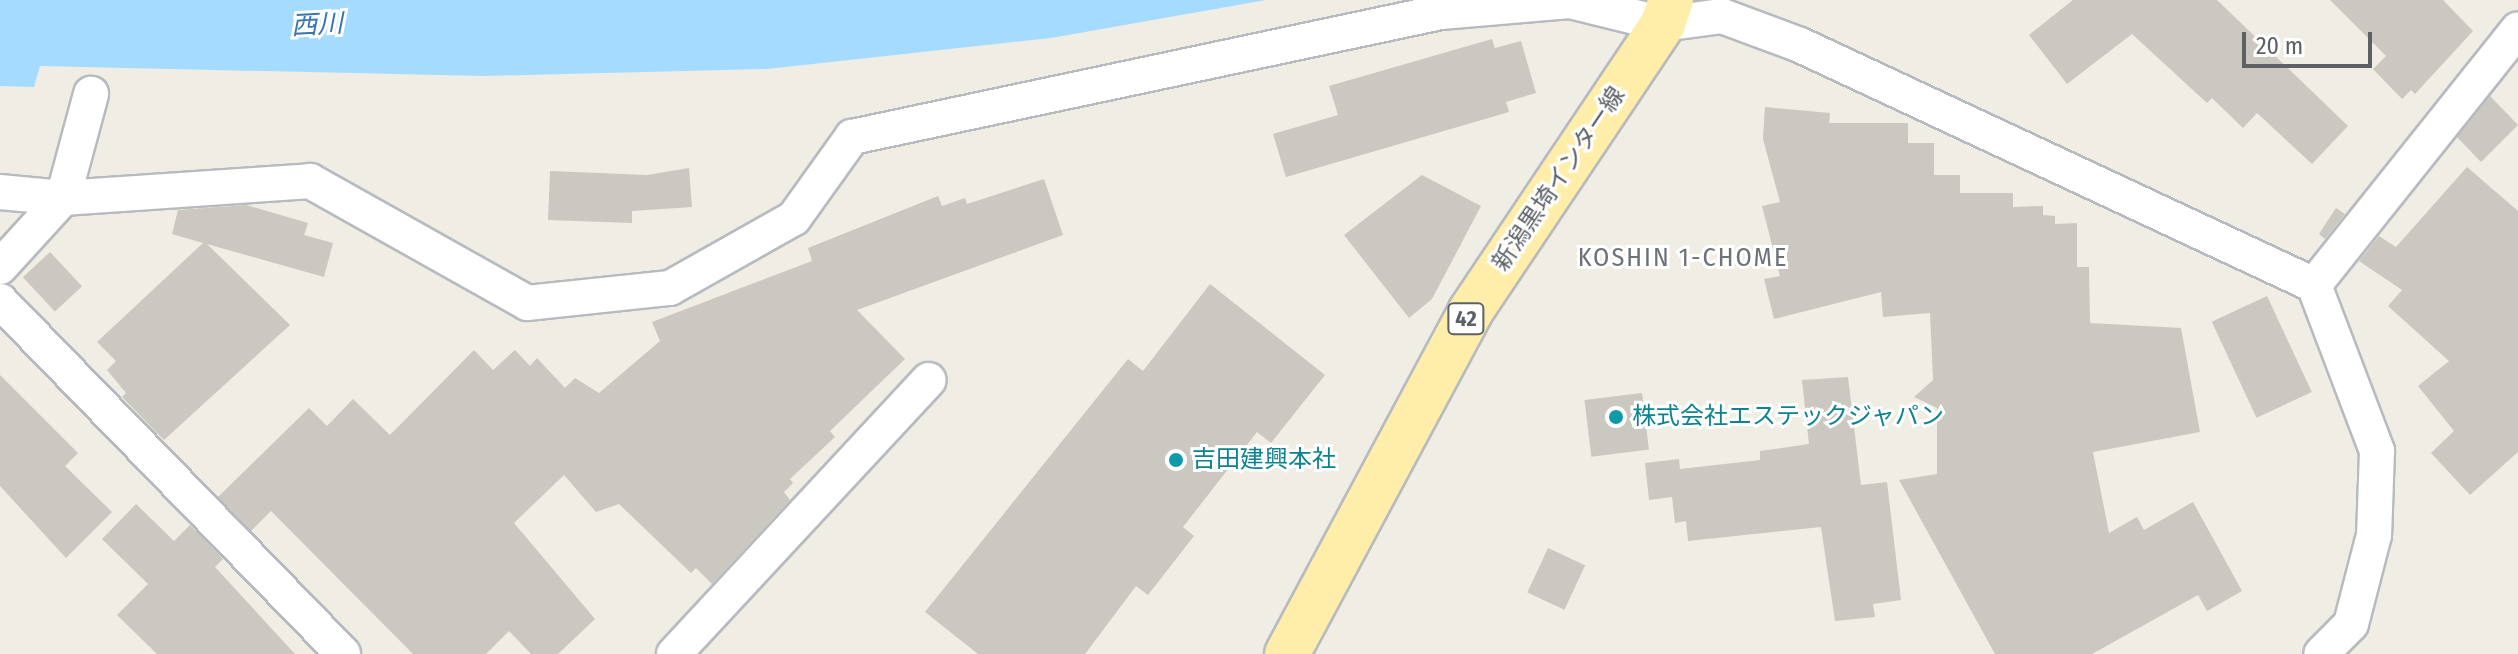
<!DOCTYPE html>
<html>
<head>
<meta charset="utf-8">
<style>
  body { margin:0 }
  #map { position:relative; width:2518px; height:654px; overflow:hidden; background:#f0ede4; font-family:"Fira Sans Condensed","Noto Sans JP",sans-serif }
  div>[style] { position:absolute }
  .water>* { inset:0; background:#a5dbff }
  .building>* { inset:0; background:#cbc7c1; transform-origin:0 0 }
  .roads { filter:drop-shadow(2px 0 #b7bbbf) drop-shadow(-2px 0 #b7bbbf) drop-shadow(0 2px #b7bbbf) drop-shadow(0 -2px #b7bbbf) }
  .street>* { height:34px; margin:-17px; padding:0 17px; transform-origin:17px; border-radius:17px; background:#fff }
  .primary>* { height:44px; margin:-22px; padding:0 22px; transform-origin:22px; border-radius:22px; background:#fea }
  .dots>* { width:22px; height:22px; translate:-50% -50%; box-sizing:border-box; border:4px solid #fff; border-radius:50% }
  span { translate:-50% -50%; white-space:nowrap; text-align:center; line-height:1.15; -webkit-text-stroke:6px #fff; paint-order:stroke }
  .shield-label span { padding:2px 6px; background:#fff; border:2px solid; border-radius:6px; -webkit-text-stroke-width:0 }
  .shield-label { font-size:22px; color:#5c6166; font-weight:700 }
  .street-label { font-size:24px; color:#5c6166 }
  .culture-label { font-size:24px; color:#0d838f }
  .left { translate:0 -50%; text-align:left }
  .water-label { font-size:26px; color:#3676b1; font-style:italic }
  .neighbourhood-label { font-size:26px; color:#6d7378; letter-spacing:2px }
  .scale { position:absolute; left:2242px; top:32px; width:130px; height:36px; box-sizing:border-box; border:4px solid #5c6166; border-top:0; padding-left:10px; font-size:24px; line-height:28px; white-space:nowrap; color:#5c6166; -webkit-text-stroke:6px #fff; paint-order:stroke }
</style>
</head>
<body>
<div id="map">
  <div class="water">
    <i style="clip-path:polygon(0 0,1266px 0,1051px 38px,767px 69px,483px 76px,40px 66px,34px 87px,0 86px)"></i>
  </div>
  <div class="building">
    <i style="clip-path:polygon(2073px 0,2217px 0,2348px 126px,2312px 164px,2257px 113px,2243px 128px,2212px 98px,2207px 103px,2132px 34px,2067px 84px,2029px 35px)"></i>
    <i style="clip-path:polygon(2330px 0,2443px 0,2473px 31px,2415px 94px,2411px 90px,2402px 99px,2373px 69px,2386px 56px)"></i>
    <i style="clip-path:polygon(1492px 39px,1495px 48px,1521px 41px,1536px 93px,1506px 102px,1509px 112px,1286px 177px,1273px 134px,1338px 115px,1329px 86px)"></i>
    <i style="clip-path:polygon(2490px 96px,2518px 125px,2481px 162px,2457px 137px)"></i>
    <i style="clip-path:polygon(1765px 107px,1830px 113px,1829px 123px,1908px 123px,1908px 143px,1934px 143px,1934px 175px,1960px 175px,1960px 193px,2013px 193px,2013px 207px,2043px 206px,2043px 215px,2055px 216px,2055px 224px,2077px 223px,2077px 267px,2089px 267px,2090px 323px,2181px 328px,2200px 432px,2093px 452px,2109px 533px,2137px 517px,2144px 530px,2193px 502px,2242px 591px,2207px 611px,2198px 595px,2092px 654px,1995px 654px,1899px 480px,1937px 474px,1937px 408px,1914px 397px,1933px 380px,1930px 313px,1883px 317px,1881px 292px,1774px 319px,1764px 279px,1780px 276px,1762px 206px,1780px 202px,1763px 139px)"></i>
    <i style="clip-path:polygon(2467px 167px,2518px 211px,2518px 452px,2470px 495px,2431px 453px,2454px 431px,2418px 386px,2449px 361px,2388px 306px,2402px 290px,2359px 261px,2379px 236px,2396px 247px)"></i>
    <i style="clip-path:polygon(689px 168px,692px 207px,632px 211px,632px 223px,548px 220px,550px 171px,647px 175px)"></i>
    <i style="clip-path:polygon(1422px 175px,1481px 206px,1432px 299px,1409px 318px,1344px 235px)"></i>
    <i style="clip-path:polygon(1044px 179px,1063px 235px,857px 310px,905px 359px,830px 431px,835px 437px,790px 479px,793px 483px,784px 492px,790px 500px,712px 584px,696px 568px,691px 573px,619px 504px,596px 512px,564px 475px,514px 523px,595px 619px,558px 654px,531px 654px,509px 631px,486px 654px,413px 654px,271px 511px,251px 531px,218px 497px,309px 408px,327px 426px,353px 399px,390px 435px,474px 350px,493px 370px,515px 350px,530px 366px,537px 358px,565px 388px,575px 378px,599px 393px,660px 341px,652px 322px,812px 261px,808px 248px,938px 196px,942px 206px,965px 198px,967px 204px)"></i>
    <i style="clip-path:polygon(246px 205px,308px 223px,304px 235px,333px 243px,324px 277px,207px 244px,290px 325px,164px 440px,122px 397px,126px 393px,107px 370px,116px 361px,97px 342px,203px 243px,172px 234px,178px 210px)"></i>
    <i style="clip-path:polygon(2336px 208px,2345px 214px,2325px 239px,2319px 234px)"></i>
    <i style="left:50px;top:252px;width:47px;height:37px;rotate:47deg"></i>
    <i style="clip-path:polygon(1210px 284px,1325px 375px,1271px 443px,1257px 432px,1183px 527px,1194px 536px,1148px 595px,1136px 586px,1085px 654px,978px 654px,925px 612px,1128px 359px,1143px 371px)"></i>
    <i style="left:2267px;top:296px;width:106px;height:61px;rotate:65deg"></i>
    <i style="clip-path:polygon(0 375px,78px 453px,65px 466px,112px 512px,66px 558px,0 486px)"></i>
    <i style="clip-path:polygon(1848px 377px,1861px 485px,1887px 482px,1901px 600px,1873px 604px,1875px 617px,1835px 621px,1821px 527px,1688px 541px,1686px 521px,1675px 523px,1672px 497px,1649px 500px,1645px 463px,1679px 459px,1680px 469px,1760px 460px,1760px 451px,1809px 444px,1802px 380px)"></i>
    <i style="left:1642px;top:393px;width:57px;height:58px;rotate:83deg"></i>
    <i style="clip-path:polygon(136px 504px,174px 541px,190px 525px,223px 559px,215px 567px,295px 654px,157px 654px,117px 615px,148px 584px,102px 539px)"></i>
    <i style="left:1548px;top:548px;width:41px;height:49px;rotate:25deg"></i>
  </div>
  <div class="roads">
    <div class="street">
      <i style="left:0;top:192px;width:63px;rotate:5.4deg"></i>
      <i style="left:63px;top:198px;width:248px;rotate:-3.9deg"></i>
      <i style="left:310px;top:181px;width:249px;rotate:29.3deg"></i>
      <i style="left:527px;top:303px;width:144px;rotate:-6deg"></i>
      <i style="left:670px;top:288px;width:142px;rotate:-29.4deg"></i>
      <i style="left:794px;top:218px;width:100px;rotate:-54.4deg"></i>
      <i style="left:852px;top:137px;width:602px;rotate:-11.98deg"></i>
      <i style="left:1441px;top:12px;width:129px;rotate:-4.9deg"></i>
      <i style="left:1570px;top:1px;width:96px;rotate:13.9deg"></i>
      <i style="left:1663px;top:24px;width:60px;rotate:-7.7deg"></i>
      <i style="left:1722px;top:16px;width:83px;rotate:20.4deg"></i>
      <i style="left:1800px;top:45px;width:567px;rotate:25.03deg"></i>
      <i style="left:2314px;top:285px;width:178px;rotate:69.2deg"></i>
      <i style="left:2377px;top:451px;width:84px;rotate:92deg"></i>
      <i style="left:2374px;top:535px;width:92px;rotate:104.5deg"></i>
      <i style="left:2351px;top:624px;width:42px;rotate:135deg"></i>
      <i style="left:0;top:267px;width:93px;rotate:-47.6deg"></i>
      <i style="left:63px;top:198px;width:108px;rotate:-74.9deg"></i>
      <i style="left:2314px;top:285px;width:327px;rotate:-51.4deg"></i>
      <i style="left:0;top:301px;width:492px;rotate:45.8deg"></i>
      <i style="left:674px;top:654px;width:374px;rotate:-47.1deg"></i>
    </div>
    <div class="primary">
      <i style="left:1287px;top:654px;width:388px;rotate:-61.8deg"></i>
      <i style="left:1470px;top:312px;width:347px;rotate:-56.2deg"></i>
      <i style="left:1663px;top:24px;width:25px;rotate:-72deg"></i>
    </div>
  </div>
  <div class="dots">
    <i style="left:1616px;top:417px;background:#0f9aa8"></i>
    <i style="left:1176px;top:460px;background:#0f9aa8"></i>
  </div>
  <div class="shield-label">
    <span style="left:1466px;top:319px">42</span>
  </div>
  <div class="street-label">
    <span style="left:1559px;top:179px;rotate:-56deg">新潟黒埼インター線</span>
  </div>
  <div class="culture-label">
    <span class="left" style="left:1632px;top:417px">株式会社エステックジャパン</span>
    <span class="left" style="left:1192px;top:460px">吉田建興本社</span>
  </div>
  <div class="water-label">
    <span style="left:317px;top:25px;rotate:-3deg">西川</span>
  </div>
  <div class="neighbourhood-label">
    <span style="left:1683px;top:258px">KOSHIN 1-CHOME</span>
  </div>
  <div class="scale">20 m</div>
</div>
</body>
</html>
